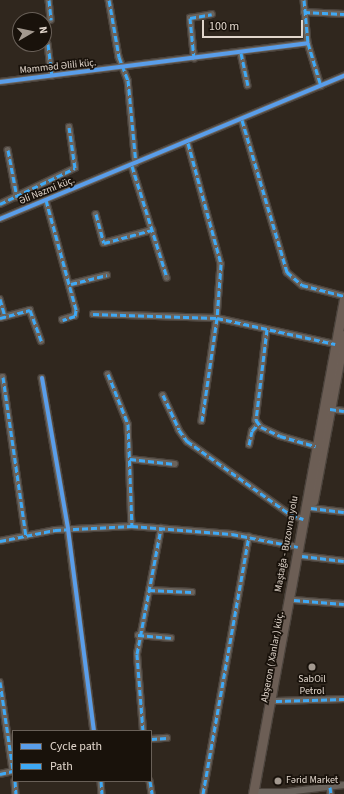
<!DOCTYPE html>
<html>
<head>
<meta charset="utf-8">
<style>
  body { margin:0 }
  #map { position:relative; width:344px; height:794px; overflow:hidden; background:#30271e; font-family:"Source Sans 3",sans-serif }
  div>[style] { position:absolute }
  .roads { filter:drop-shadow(1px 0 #4b433c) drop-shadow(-1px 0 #4b433c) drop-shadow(0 1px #4b433c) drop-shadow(0 -1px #4b433c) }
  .street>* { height:5.5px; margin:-2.75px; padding:0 2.75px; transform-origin:2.75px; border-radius:2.75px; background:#6a635c }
  .primary>* { height:9px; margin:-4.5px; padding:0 4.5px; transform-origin:4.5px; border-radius:4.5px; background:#6c5e55 }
  .quiet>* { height:3px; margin-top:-1.5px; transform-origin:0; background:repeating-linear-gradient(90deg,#3fa9f5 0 6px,transparent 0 9px) }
  .cycleway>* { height:4px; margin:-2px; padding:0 2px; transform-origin:2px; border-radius:2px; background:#5a9eea }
  .dots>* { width:11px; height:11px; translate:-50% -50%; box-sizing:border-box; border:2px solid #19120b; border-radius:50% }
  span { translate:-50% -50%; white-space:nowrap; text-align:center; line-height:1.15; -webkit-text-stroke:3.5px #19120b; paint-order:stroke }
  .street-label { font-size:10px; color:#e1d6cc }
  .poi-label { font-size:10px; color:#e1d6cc }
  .left { translate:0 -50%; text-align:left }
  .legend { position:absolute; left:12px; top:730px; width:140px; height:52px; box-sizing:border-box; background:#19120b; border:1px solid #696058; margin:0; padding:5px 7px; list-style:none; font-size:12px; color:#e1d6cc }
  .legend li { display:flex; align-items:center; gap:8px; height:20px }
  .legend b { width:20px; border:1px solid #696058 }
  .north { position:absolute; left:12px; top:12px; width:40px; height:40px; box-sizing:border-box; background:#19120b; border:1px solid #696058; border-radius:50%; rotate:81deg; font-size:11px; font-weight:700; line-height:16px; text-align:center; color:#e1d6cc }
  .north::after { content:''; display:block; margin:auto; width:14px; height:18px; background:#a3998f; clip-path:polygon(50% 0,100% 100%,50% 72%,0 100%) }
  .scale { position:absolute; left:202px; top:20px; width:101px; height:18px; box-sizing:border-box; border:2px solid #e1d6cc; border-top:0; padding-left:5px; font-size:12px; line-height:14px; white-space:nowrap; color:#e1d6cc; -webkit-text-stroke:3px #19120b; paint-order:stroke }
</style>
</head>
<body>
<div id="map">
  <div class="roads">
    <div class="street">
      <i style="left:49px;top:0;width:20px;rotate:84deg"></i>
      <i style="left:109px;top:0;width:58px;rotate:80deg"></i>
      <i style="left:119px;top:57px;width:25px;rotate:69deg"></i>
      <i style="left:128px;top:80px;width:84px;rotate:84.6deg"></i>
      <i style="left:304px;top:0;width:43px;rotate:84.7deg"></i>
      <i style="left:308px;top:43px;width:45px;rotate:73.2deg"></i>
      <i style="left:304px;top:12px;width:40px;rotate:2.9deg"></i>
      <i style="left:48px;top:44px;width:32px;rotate:83deg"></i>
      <i style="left:241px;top:53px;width:33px;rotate:78deg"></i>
      <i style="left:194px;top:59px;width:41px;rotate:-95.6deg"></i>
      <i style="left:190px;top:18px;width:22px;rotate:-10deg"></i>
      <i style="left:0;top:82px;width:310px;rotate:-7.2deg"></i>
      <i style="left:242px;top:120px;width:159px;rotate:73.5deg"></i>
      <i style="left:287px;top:272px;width:20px;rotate:41deg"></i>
      <i style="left:302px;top:285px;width:43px;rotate:14.7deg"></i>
      <i style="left:188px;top:143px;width:125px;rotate:74.7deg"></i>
      <i style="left:221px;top:264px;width:54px;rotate:94.2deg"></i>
      <i style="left:217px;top:318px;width:104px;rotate:98.3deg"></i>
      <i style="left:8px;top:150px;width:48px;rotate:79.2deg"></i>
      <i style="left:132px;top:166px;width:117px;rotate:72.6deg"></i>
      <i style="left:46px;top:200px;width:114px;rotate:74.7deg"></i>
      <i style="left:76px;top:310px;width:6px;rotate:99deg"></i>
      <i style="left:75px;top:316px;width:13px;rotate:162deg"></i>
      <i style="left:0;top:204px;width:83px;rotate:-25.6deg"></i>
      <i style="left:75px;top:168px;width:41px;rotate:-98.3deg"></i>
      <i style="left:96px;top:214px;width:30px;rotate:75deg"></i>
      <i style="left:104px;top:243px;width:50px;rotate:-15.2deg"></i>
      <i style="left:0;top:219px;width:373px;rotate:-22.6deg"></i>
      <i style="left:71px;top:284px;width:37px;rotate:-14deg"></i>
      <i style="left:0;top:299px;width:18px;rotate:74deg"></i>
      <i style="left:93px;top:314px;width:124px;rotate:1.8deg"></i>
      <i style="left:217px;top:318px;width:121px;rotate:12.4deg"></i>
      <i style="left:0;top:318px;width:31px;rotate:-15deg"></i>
      <i style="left:30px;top:310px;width:33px;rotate:70deg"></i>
      <i style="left:267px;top:329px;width:92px;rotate:96.9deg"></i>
      <i style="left:256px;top:420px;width:9px;rotate:54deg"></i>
      <i style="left:261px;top:427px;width:21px;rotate:25deg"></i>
      <i style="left:280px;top:436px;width:37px;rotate:16deg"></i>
      <i style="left:108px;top:374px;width:54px;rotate:68.2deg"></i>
      <i style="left:128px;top:424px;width:102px;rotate:87.8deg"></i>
      <i style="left:3px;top:377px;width:161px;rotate:81.8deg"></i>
      <i style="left:42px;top:378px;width:153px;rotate:80.2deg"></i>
      <i style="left:68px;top:529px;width:204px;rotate:82.7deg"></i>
      <i style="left:163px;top:395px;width:38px;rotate:65deg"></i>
      <i style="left:179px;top:430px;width:14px;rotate:54deg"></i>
      <i style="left:187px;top:441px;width:128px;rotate:35.4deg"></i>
      <i style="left:291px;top:515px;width:13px;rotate:18deg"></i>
      <i style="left:330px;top:409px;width:14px;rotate:8deg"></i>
      <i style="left:249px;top:445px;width:14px;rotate:-78deg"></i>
      <i style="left:252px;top:431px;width:9px;rotate:-49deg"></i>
      <i style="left:130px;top:459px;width:45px;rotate:6.3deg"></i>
      <i style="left:311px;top:508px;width:33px;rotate:7deg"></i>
      <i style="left:0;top:541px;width:56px;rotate:-11.3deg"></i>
      <i style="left:55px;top:530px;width:77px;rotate:-3deg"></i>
      <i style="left:132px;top:526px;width:100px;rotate:4.6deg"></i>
      <i style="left:232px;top:534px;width:67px;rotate:11.1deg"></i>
      <i style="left:302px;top:556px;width:42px;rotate:6.8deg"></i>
      <i style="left:149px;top:590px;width:43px;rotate:2.7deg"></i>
      <i style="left:294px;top:600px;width:50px;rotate:4.6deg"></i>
      <i style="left:138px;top:635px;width:33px;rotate:5deg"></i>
      <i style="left:0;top:682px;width:89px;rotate:81.6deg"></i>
      <i style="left:276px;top:701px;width:68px;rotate:-1.7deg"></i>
      <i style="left:143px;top:731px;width:77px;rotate:-94.5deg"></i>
      <i style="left:137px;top:654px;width:128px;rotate:-79.2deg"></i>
      <i style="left:151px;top:739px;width:16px;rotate:-4deg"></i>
      <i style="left:0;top:774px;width:13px;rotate:-13deg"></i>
      <i style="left:15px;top:781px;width:13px;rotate:86deg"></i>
      <i style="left:101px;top:781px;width:13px;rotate:86deg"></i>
      <i style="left:150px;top:781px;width:13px;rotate:81deg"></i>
      <i style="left:330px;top:787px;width:7px;rotate:82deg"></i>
      <i style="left:259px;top:792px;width:28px"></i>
      <i style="left:287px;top:792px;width:57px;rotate:-7deg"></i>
      <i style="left:203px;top:794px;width:261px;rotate:-79.9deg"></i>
    </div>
    <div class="primary">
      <i style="left:313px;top:501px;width:169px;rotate:-79.4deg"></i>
      <i style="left:253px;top:794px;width:503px;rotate:-79.58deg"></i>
    </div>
  </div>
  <div class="quiet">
    <i style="left:49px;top:0;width:20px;rotate:84deg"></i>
    <i style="left:109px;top:0;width:58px;rotate:80deg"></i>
    <i style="left:119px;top:57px;width:25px;rotate:69deg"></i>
    <i style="left:128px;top:80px;width:84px;rotate:84.6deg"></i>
    <i style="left:304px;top:0;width:43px;rotate:84.7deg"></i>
    <i style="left:308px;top:43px;width:45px;rotate:73.2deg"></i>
    <i style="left:304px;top:12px;width:40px;rotate:2.9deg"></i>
    <i style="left:48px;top:44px;width:32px;rotate:83deg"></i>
    <i style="left:241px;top:53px;width:33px;rotate:78deg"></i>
    <i style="left:194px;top:59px;width:41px;rotate:-95.6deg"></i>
    <i style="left:190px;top:18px;width:22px;rotate:-10deg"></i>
    <i style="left:242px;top:120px;width:159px;rotate:73.5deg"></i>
    <i style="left:287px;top:272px;width:20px;rotate:41deg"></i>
    <i style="left:302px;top:285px;width:43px;rotate:14.7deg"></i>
    <i style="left:188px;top:143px;width:125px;rotate:74.7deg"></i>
    <i style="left:221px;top:264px;width:54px;rotate:94.2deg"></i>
    <i style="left:217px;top:318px;width:104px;rotate:98.3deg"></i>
    <i style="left:8px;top:150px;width:48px;rotate:79.2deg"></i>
    <i style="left:132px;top:166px;width:117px;rotate:72.6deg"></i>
    <i style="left:46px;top:200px;width:114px;rotate:74.7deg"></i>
    <i style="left:76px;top:310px;width:6px;rotate:99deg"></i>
    <i style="left:75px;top:316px;width:13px;rotate:162deg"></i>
    <i style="left:0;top:204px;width:83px;rotate:-25.6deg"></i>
    <i style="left:75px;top:168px;width:41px;rotate:-98.3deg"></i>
    <i style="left:96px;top:214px;width:30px;rotate:75deg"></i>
    <i style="left:104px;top:243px;width:50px;rotate:-15.2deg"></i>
    <i style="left:71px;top:284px;width:37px;rotate:-14deg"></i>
    <i style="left:0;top:299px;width:18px;rotate:74deg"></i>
    <i style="left:93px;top:314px;width:124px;rotate:1.8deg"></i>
    <i style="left:217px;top:318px;width:121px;rotate:12.4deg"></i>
    <i style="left:0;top:318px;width:31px;rotate:-15deg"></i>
    <i style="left:30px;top:310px;width:33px;rotate:70deg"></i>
    <i style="left:267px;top:329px;width:92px;rotate:96.9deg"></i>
    <i style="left:256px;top:420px;width:9px;rotate:54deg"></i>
    <i style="left:261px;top:427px;width:21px;rotate:25deg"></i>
    <i style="left:280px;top:436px;width:37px;rotate:16deg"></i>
    <i style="left:108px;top:374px;width:54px;rotate:68.2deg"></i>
    <i style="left:128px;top:424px;width:102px;rotate:87.8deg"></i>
    <i style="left:3px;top:377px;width:161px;rotate:81.8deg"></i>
    <i style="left:163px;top:395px;width:38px;rotate:65deg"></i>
    <i style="left:179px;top:430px;width:14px;rotate:54deg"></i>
    <i style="left:187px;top:441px;width:128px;rotate:35.4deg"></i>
    <i style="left:291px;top:515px;width:13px;rotate:18deg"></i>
    <i style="left:330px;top:409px;width:14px;rotate:8deg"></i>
    <i style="left:249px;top:445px;width:14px;rotate:-78deg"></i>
    <i style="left:252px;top:431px;width:9px;rotate:-49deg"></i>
    <i style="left:130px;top:459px;width:45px;rotate:6.3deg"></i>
    <i style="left:311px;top:508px;width:33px;rotate:7deg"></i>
    <i style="left:0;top:541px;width:56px;rotate:-11.3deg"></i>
    <i style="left:55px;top:530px;width:77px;rotate:-3deg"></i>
    <i style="left:132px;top:526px;width:100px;rotate:4.6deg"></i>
    <i style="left:232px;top:534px;width:67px;rotate:11.1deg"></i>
    <i style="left:302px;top:556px;width:42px;rotate:6.8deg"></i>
    <i style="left:149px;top:590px;width:43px;rotate:2.7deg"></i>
    <i style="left:294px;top:600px;width:50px;rotate:4.6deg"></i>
    <i style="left:138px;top:635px;width:33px;rotate:5deg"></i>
    <i style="left:0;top:682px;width:89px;rotate:81.6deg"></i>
    <i style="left:276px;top:701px;width:68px;rotate:-1.7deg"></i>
    <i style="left:143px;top:731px;width:77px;rotate:-94.5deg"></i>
    <i style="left:137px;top:654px;width:128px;rotate:-79.2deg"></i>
    <i style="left:151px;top:739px;width:16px;rotate:-4deg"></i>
    <i style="left:0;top:774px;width:13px;rotate:-13deg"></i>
    <i style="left:15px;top:781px;width:13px;rotate:86deg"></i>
    <i style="left:101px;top:781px;width:13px;rotate:86deg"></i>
    <i style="left:150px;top:781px;width:13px;rotate:81deg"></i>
    <i style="left:330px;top:787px;width:7px;rotate:82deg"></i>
    <i style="left:203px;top:794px;width:261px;rotate:-79.9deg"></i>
  </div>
  <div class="cycleway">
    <i style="left:0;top:82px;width:310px;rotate:-7.2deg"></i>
    <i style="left:0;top:219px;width:373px;rotate:-22.6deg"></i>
    <i style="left:42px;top:378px;width:153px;rotate:80.2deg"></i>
    <i style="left:68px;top:529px;width:204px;rotate:82.7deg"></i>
  </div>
  <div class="dots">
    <i style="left:312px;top:667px;background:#a3998f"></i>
    <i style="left:278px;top:781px;background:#a3998f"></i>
  </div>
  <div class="street-label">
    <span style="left:58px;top:67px;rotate:-6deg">Məmməd Əlili küç.</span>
    <span style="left:47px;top:191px;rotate:-22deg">Əli Nəzmi küç.</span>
    <span style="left:287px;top:544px;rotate:-80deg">Maştağa - Buzovna yolu</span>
    <span style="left:273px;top:657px;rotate:-80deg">Abşeron ( Xanlar ) küç.</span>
  </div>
  <div class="poi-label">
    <span style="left:312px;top:685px">SabOil<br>Petrol</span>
    <span class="left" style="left:286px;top:781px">Fərid Market</span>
  </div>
  <ul class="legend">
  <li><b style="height:5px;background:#5a9eea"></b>Cycle path</li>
  <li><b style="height:5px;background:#3fa9f5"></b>Path</li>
  </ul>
  <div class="north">N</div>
  <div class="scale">100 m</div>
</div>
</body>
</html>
